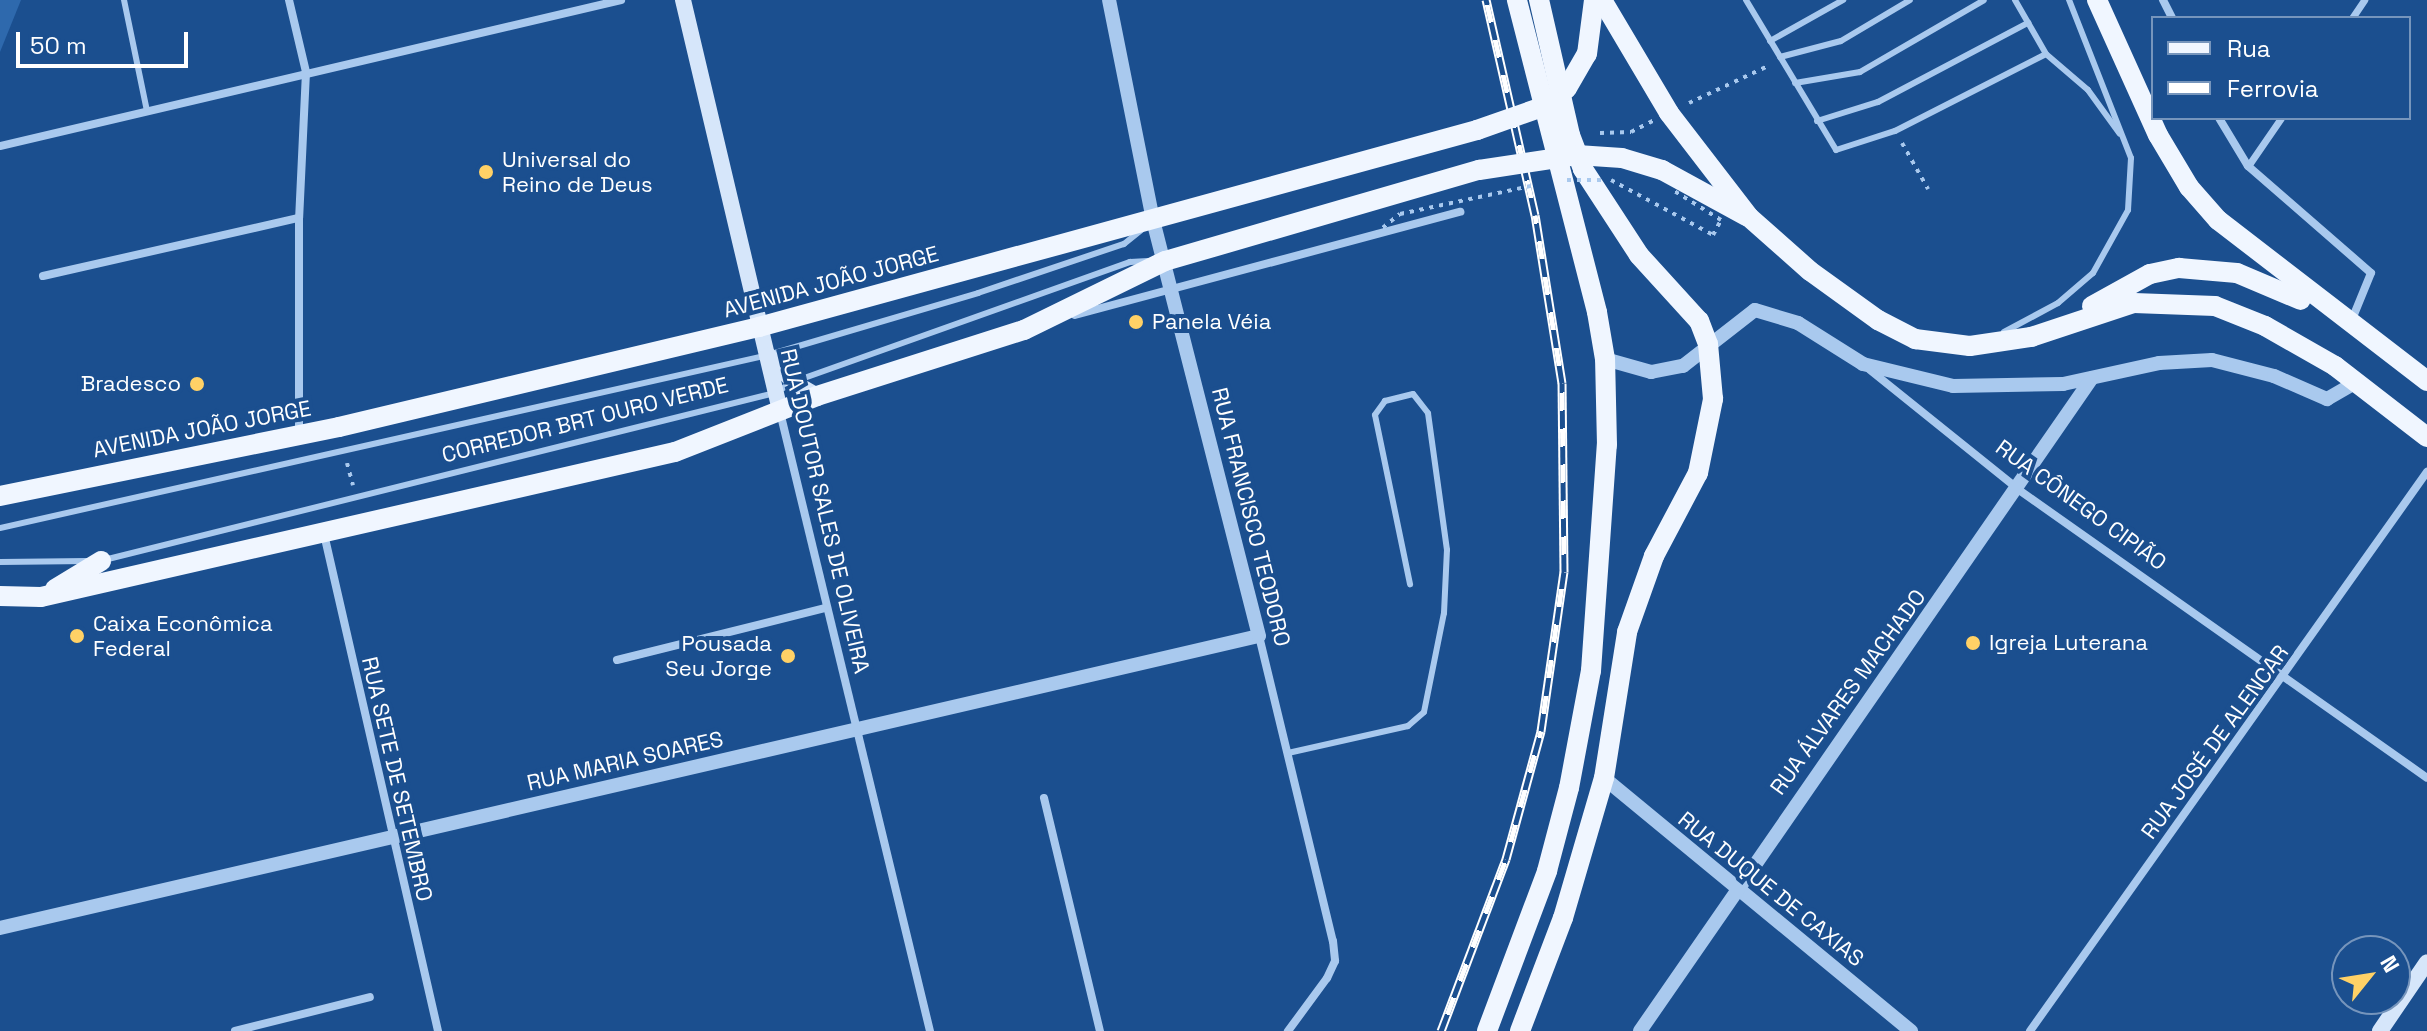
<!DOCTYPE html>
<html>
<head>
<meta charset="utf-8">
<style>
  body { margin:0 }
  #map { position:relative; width:2427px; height:1031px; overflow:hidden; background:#1b4f8f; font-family:"Space Grotesk",sans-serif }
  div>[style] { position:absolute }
  .green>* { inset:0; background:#2e69ad }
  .path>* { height:4px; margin-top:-2px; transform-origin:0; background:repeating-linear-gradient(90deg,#a9c9ee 0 4px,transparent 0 10px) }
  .service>* { height:6px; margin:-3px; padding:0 3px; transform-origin:3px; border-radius:3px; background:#a9c9ee }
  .pedestrian>* { height:7px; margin:-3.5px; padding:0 3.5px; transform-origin:3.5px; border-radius:3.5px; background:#a9c9ee }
  .minor>* { height:8px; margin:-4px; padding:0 4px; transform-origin:4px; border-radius:4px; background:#a9c9ee }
  .tertiary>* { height:14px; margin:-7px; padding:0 7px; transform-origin:7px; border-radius:7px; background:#a9c9ee }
  .secondary>* { height:16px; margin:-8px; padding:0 8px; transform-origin:8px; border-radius:8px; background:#d6e6fa }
  .primary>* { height:20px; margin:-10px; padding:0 10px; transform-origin:10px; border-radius:10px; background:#f0f6ff }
  .rail>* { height:9px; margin-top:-4.5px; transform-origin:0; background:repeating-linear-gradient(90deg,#1b4f8f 0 18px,#fff 0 36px); box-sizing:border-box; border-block:2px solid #fff }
  .path-bridge>* { height:4px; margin-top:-2px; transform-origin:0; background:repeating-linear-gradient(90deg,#a9c9ee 0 4px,transparent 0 10px) }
  .primary-bridge>* { height:20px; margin:-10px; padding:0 10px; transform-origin:10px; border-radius:10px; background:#f0f6ff }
  .dots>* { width:22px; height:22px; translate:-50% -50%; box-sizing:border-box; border:4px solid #1b4f8f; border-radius:50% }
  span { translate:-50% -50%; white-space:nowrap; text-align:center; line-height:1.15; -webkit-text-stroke:8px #1b4f8f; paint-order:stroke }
  .poi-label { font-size:22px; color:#fff }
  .left { translate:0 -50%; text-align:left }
  .right { translate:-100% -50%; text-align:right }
  .street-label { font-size:22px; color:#fff }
  .legend { position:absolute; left:2151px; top:16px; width:260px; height:104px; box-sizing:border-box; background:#1b4f8f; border:2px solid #7695bc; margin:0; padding:10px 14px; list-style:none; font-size:24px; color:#fff }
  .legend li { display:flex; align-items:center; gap:16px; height:40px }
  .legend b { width:40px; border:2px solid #7695bc }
  .north { position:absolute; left:2331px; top:935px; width:80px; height:80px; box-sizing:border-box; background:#1b4f8f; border:2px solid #7695bc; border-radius:50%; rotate:60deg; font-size:22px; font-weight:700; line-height:32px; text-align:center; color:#fff }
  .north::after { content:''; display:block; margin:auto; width:28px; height:36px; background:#ffd166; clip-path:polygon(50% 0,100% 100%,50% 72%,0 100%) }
  .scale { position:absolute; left:16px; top:32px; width:172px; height:36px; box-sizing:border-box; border:4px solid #fff; border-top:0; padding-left:10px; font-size:24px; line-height:28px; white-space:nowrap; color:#fff; -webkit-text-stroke:6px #1b4f8f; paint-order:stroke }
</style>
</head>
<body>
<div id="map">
  <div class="green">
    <i style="clip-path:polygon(0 0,21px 0,0 52px)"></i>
  </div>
  <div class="path">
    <i style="left:1689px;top:103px;width:87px;rotate:-25.1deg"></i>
    <i style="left:1600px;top:133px;width:31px;rotate:-2deg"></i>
    <i style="left:1631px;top:132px;width:25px;rotate:-27deg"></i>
    <i style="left:1902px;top:143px;width:53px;rotate:60.5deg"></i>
    <i style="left:347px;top:463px;width:23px;rotate:75deg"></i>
  </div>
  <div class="service">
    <i style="left:124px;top:0;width:113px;rotate:78.3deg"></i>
    <i style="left:1746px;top:0;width:175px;rotate:59deg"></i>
    <i style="left:1836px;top:150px;width:62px;rotate:-17.9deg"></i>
    <i style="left:1895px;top:131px;width:169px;rotate:-27deg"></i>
    <i style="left:2015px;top:0;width:62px;rotate:60.1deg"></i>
    <i style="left:2046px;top:54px;width:55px;rotate:40.6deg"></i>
    <i style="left:2088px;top:90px;width:54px;rotate:54deg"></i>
    <i style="left:1770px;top:41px;width:84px;rotate:-29.3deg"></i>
    <i style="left:1780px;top:57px;width:63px;rotate:-14.7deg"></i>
    <i style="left:1841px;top:41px;width:80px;rotate:-30.7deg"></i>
    <i style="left:1795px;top:83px;width:66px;rotate:-9.6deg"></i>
    <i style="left:1860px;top:72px;width:143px;rotate:-30.1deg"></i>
    <i style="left:1817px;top:121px;width:64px;rotate:-17.3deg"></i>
    <i style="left:1878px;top:102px;width:170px;rotate:-27.8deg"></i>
    <i style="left:2004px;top:332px;width:61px;rotate:-28.2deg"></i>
    <i style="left:2058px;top:303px;width:46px;rotate:-40.6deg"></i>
    <i style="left:2093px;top:273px;width:72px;rotate:-60.9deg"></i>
    <i style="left:2128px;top:210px;width:52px;rotate:-86.7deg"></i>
    <i style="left:2131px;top:158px;width:170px;rotate:-111.4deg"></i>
    <i style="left:0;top:528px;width:787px;rotate:-12.69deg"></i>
    <i style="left:768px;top:355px;width:219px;rotate:-16.4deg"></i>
    <i style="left:978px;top:293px;width:154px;rotate:-18.6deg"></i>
    <i style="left:1124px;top:244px;width:22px;rotate:-39deg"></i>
    <i style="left:104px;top:560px;width:691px;rotate:-13.98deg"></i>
    <i style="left:775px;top:393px;width:21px;rotate:-31deg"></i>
    <i style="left:793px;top:382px;width:358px;rotate:-19.6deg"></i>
    <i style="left:1130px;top:262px;width:18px;rotate:-3deg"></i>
    <i style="left:0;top:562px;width:88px;rotate:-0.7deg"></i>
    <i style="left:1288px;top:753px;width:123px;rotate:-12.7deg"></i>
    <i style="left:1408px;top:726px;width:21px;rotate:-41deg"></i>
    <i style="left:1424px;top:712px;width:101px;rotate:-78.6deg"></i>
    <i style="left:1444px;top:613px;width:63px;rotate:-87.3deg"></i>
    <i style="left:1447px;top:550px;width:138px;rotate:-97.9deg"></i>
    <i style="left:1428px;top:413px;width:24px;rotate:-128deg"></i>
    <i style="left:1413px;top:394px;width:29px;rotate:166deg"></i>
    <i style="left:1385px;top:401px;width:17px;rotate:126deg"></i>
    <i style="left:1375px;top:415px;width:173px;rotate:78.3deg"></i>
  </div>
  <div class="pedestrian">
    <i style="left:2352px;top:18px;width:22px;rotate:-56deg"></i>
    <i style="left:2248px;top:166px;width:58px;rotate:-55.5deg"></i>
  </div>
  <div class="minor">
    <i style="left:289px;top:0;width:74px;rotate:76.7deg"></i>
    <i style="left:306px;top:72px;width:146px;rotate:92.7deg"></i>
    <i style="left:299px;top:218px;width:215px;rotate:90deg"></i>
    <i style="left:2163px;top:0;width:20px;rotate:63deg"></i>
    <i style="left:2219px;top:118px;width:56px;rotate:58.9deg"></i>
    <i style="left:2248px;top:166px;width:163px;rotate:41deg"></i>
    <i style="left:2371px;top:273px;width:53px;rotate:112.2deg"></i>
    <i style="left:0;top:146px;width:638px;rotate:-13.23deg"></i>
    <i style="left:43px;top:276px;width:262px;rotate:-12.8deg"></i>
    <i style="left:1075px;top:315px;width:399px;rotate:-15deg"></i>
    <i style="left:1870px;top:370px;width:191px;rotate:38.8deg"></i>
    <i style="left:2019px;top:490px;width:499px;rotate:35.2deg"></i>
    <i style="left:780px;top:412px;width:637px;rotate:76.38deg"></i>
    <i style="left:324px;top:534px;width:510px;rotate:77.08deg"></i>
    <i style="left:1259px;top:636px;width:314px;rotate:76.4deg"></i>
    <i style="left:1333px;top:941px;width:20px;rotate:84deg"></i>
    <i style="left:1335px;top:961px;width:19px;rotate:115deg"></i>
    <i style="left:1327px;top:978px;width:66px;rotate:126.3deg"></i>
    <i style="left:617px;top:660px;width:215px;rotate:-14deg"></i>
    <i style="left:1044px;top:798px;width:240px;rotate:76.5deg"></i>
    <i style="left:235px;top:1031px;width:139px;rotate:-14.1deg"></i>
    <i style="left:2030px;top:1031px;width:686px;rotate:-54.62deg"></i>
  </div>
  <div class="tertiary">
    <i style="left:1605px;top:359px;width:48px;rotate:15.8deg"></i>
    <i style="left:1651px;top:372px;width:33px;rotate:-11deg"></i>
    <i style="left:1683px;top:366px;width:91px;rotate:-37.9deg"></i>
    <i style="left:1755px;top:310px;width:45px;rotate:16.8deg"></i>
    <i style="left:1798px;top:323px;width:77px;rotate:32.2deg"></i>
    <i style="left:1863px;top:364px;width:93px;rotate:13.7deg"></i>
    <i style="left:1953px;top:386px;width:110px;rotate:-1deg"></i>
    <i style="left:2063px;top:384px;width:98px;rotate:-12.3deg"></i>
    <i style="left:2159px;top:363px;width:53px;rotate:-3.2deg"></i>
    <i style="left:2212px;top:360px;width:64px;rotate:14.5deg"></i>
    <i style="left:2274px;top:376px;width:58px;rotate:23.5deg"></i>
    <i style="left:2327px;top:399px;width:34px;rotate:-30deg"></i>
    <i style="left:1604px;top:778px;width:398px;rotate:39.5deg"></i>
    <i style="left:0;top:928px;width:1292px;rotate:-13.06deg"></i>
    <i style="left:1259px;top:636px;width:429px;rotate:-104.3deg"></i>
    <i style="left:1153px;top:220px;width:224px;rotate:-101.3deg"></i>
    <i style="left:1640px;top:1031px;width:794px;rotate:-55.31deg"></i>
  </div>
  <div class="secondary">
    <i style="left:683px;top:0;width:422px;rotate:76.7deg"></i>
    <i style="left:768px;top:355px;width:37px;rotate:47deg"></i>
    <i style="left:793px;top:382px;width:28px;rotate:30deg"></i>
    <i style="left:2380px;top:1031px;width:83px;rotate:-55.7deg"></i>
  </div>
  <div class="primary">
    <i style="left:2097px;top:0;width:148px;rotate:65.7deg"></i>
    <i style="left:2158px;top:135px;width:61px;rotate:59.2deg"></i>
    <i style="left:2189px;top:187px;width:44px;rotate:48.7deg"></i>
    <i style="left:2218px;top:220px;width:264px;rotate:37.6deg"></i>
    <i style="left:1587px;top:54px;width:54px;rotate:-82.6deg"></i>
    <i style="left:1662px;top:170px;width:96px;rotate:28.7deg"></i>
    <i style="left:2092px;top:306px;width:66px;rotate:-28.9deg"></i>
    <i style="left:2150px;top:274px;width:30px;rotate:-12deg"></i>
    <i style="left:2179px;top:268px;width:58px;rotate:4.9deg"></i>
    <i style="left:2237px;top:273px;width:69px;rotate:22.9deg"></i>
    <i style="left:1970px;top:346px;width:62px;rotate:-8.4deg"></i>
    <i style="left:2031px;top:337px;width:108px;rotate:-18.3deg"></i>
    <i style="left:2134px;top:303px;width:81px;rotate:2.1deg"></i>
    <i style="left:2215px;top:306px;width:54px;rotate:21.8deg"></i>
    <i style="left:2265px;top:326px;width:81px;rotate:29.7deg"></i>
    <i style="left:2335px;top:366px;width:116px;rotate:37.7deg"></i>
    <i style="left:0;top:496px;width:346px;rotate:-11.5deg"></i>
    <i style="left:339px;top:427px;width:432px;rotate:-13.4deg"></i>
    <i style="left:759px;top:327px;width:745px;rotate:-15.34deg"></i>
    <i style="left:55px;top:589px;width:54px;rotate:-31.3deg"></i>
    <i style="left:0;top:596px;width:41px;rotate:1.4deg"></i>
    <i style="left:41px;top:597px;width:650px;rotate:-12.88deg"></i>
    <i style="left:675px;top:452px;width:153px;rotate:-21.5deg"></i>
    <i style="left:817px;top:396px;width:217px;rotate:-17.7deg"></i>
    <i style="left:1024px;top:330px;width:157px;rotate:-26.1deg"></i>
    <i style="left:1165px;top:261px;width:327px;rotate:-16.2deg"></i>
    <i style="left:1487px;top:1031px;width:171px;rotate:-69.4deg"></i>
    <i style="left:1547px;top:871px;width:86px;rotate:-75.2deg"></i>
    <i style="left:1569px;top:788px;width:119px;rotate:-79.4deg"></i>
    <i style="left:1591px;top:671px;width:227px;rotate:-86deg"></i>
    <i style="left:1607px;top:445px;width:86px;rotate:-91.3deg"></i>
    <i style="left:1605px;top:359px;width:48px;rotate:-99.7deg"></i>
    <i style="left:1597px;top:312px;width:322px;rotate:-104.4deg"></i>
    <i style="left:1520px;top:1031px;width:121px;rotate:-69.2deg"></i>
    <i style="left:1563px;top:918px;width:146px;rotate:-73.7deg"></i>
    <i style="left:1604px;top:778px;width:148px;rotate:-81deg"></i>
    <i style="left:1627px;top:632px;width:81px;rotate:-70.4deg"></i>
    <i style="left:1654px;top:556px;width:94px;rotate:-62.1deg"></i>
    <i style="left:1698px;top:473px;width:76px;rotate:-78.5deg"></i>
    <i style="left:1713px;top:399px;width:55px;rotate:-95.2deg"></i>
    <i style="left:1708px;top:344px;width:25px;rotate:-111deg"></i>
    <i style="left:1699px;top:321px;width:89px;rotate:-132.3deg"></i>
    <i style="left:1639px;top:255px;width:103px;rotate:-123.1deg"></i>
    <i style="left:1583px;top:169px;width:36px;rotate:-111deg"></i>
    <i style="left:1570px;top:135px;width:139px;rotate:-102.9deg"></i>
  </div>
  <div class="rail">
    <i style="left:1441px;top:1031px;width:184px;rotate:-69.3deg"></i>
    <i style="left:1506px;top:859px;width:133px;rotate:-74.7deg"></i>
    <i style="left:1541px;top:731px;width:161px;rotate:-81.8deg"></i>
    <i style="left:1564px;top:572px;width:189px;rotate:-90.6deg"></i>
    <i style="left:1562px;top:383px;width:170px;rotate:-99.1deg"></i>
    <i style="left:1535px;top:215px;width:221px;rotate:-102.8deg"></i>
  </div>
  <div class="path-bridge">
    <i style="left:1567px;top:180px;width:35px"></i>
    <i style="left:1611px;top:180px;width:116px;rotate:28.3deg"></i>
    <i style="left:1713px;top:235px;width:17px;rotate:-62deg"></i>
    <i style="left:1721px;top:220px;width:59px;rotate:-148.2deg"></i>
    <i style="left:1375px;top:234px;width:32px;rotate:-39deg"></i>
    <i style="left:1400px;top:214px;width:134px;rotate:-12.1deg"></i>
  </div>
  <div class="primary-bridge">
    <i style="left:1602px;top:0;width:131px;rotate:59.3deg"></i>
    <i style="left:1669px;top:113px;width:131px;rotate:52.4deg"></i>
    <i style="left:1749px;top:217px;width:81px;rotate:41.5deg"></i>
    <i style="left:1810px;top:271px;width:84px;rotate:35.8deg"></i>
    <i style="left:1878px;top:320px;width:42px;rotate:27.2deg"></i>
    <i style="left:1915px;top:339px;width:55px;rotate:7.3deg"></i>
    <i style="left:1477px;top:130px;width:72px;rotate:-19.4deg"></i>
    <i style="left:1545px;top:106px;width:28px;rotate:-39deg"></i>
    <i style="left:1567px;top:88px;width:39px;rotate:-60deg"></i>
    <i style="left:1479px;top:170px;width:99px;rotate:-8.7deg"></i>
    <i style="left:1577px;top:155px;width:45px;rotate:3.8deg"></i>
    <i style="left:1622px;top:158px;width:42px;rotate:16.7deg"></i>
  </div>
  <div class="dots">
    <i style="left:486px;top:172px;background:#ffd166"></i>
    <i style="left:1136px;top:322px;background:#ffd166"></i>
    <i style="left:197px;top:384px;background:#ffd166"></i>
    <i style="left:77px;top:636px;background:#ffd166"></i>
    <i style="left:1973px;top:643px;background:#ffd166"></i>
    <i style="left:788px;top:656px;background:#ffd166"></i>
  </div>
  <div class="poi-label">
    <span class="left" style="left:502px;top:172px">Universal do<br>Reino de Deus</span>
    <span class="left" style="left:1152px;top:322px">Panela Véia</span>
    <span class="right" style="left:181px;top:384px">Bradesco</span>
    <span class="left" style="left:93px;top:636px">Caixa Econômica<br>Federal</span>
    <span class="right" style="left:772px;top:656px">Pousada<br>Seu Jorge</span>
    <span class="left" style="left:1989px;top:643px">Igreja Luterana</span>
  </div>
  <div class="street-label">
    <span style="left:831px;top:282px;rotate:-15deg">AVENIDA JOÃO JORGE</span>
    <span style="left:585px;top:420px;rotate:-14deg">CORREDOR BRT OURO VERDE</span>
    <span style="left:202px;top:429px;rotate:-11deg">AVENIDA JOÃO JORGE</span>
    <span style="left:2081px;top:505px;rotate:36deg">RUA CÔNEGO CIPIÃO</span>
    <span style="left:825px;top:511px;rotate:77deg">RUA DOUTOR SALES DE OLIVEIRA</span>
    <span style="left:1251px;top:517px;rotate:76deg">RUA FRANCISCO TEODORO</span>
    <span style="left:1848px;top:692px;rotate:-54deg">RUA ÁLVARES MACHADO</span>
    <span style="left:2215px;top:742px;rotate:-54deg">RUA JOSÉ DE ALENCAR</span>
    <span style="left:625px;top:761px;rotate:-13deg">RUA MARIA SOARES</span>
    <span style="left:397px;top:779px;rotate:77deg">RUA SETE DE SETEMBRO</span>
    <span style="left:1771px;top:889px;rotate:39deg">RUA DUQUE DE CAXIAS</span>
  </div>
  <ul class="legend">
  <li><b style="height:10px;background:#f0f6ff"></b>Rua</li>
  <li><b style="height:10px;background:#fff"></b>Ferrovia</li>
  </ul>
  <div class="north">N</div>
  <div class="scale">50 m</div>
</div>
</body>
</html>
